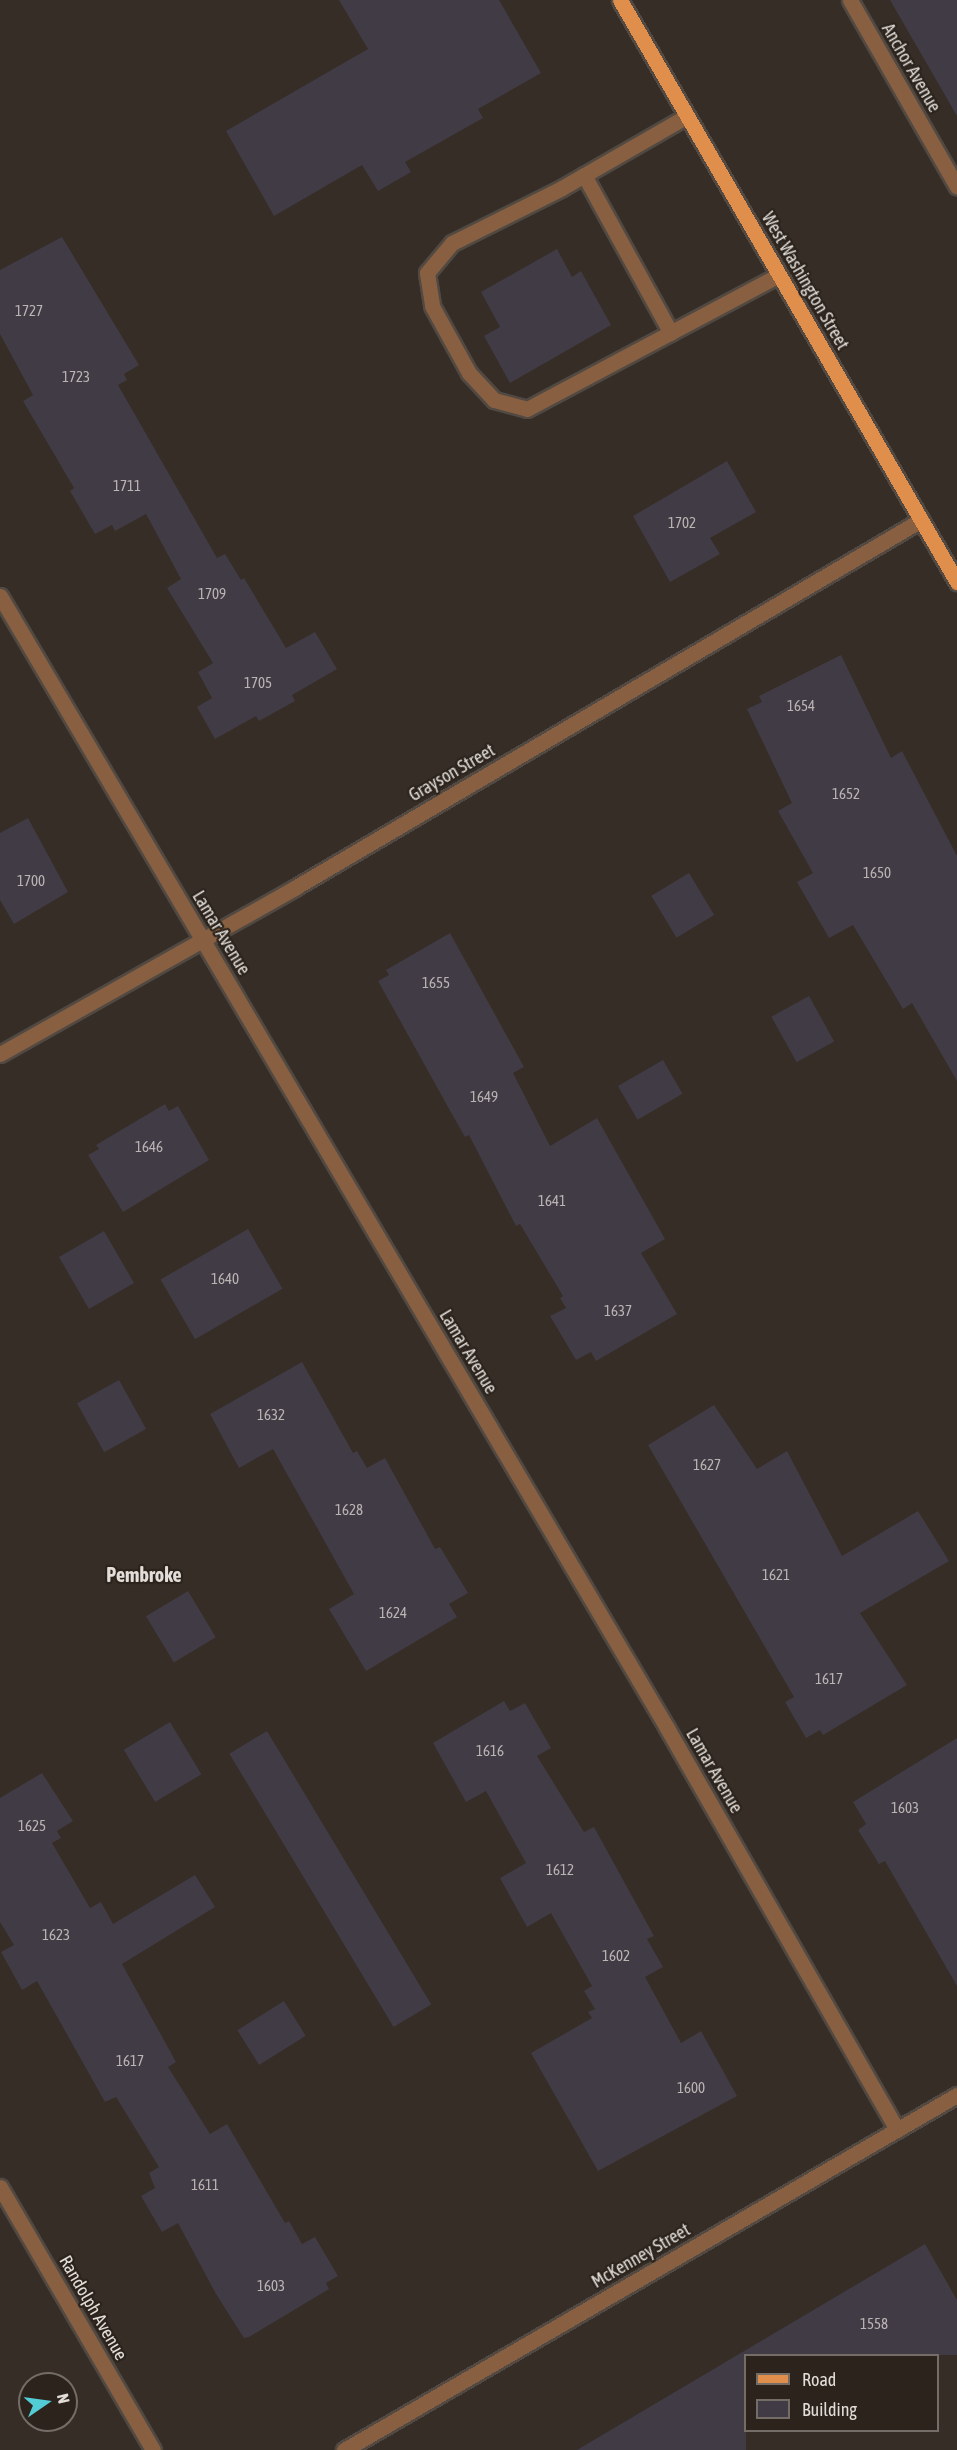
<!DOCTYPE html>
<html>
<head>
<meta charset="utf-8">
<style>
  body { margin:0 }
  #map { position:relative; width:957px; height:2450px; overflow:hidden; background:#352d26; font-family:"Asap Condensed",sans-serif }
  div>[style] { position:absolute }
  .building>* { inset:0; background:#413b45; transform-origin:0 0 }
  .roads { filter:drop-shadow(2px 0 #514942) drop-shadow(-2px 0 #514942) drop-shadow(0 2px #514942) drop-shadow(0 -2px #514942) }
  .lane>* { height:15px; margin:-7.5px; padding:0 7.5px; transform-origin:7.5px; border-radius:7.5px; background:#886041 }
  .street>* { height:15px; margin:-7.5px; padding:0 7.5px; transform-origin:7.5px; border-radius:7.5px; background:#886041 }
  .primary>* { height:15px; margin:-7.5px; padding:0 7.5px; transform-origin:7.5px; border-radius:7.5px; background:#e08e4b }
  span { translate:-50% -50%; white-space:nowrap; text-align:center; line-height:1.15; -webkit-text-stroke:4.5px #2b231c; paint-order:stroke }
  .number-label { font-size:15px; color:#bab4b3 }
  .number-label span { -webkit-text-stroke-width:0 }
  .street-label { font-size:18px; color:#e2ddd8 }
  .neighbourhood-label { font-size:20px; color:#e2ddd8; font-weight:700 }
  .legend { position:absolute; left:744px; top:2354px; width:195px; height:78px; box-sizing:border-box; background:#2b231c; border:2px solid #746d67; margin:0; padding:8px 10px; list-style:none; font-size:18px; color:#e2ddd8 }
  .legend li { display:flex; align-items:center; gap:12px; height:30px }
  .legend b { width:30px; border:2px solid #746d67 }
  .north { position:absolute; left:18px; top:2372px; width:60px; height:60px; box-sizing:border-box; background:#2b231c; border:2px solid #746d67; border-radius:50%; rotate:77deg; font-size:16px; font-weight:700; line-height:24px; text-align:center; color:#e2ddd8 }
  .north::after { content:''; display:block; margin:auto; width:21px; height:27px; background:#52ccd5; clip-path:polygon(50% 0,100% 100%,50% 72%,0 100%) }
</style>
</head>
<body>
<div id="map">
  <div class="building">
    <i style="clip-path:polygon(339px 0,499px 0,541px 73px,478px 109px,483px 118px,405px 162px,411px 172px,378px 191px,362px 165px,274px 216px,226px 131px,368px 49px)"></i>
    <i style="clip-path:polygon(890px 0,957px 0,957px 116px)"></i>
    <i style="clip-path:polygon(62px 237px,139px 365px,124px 374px,127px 380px,118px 385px,217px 558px,225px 554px,241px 580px,244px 578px,286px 648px,315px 632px,337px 669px,292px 695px,295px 701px,259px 721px,256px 716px,215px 739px,197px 707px,212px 698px,198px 672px,213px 663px,167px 588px,181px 579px,146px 514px,115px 531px,112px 525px,95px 534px,70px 491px,74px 488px,23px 401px,33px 395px,0 334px,0 270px)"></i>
    <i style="clip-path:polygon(557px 249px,572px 277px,581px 271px,611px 325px,510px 383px,484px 336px,500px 327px,481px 292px)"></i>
    <i style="clip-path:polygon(727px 461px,756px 512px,710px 538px,720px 554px,670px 582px,633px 516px)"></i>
    <i style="clip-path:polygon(841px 655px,891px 758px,902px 751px,957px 856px,957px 1081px,912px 1003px,903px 1009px,853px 925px,829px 938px,797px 882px,813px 873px,778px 811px,792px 803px,747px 709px,762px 702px,759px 696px)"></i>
    <i style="clip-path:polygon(28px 818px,68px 892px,14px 924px,0 900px,0 833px)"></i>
    <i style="left:689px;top:873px;width:49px;height:44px;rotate:59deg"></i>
    <i style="clip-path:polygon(450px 933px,524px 1067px,513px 1073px,550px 1146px,597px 1118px,665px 1239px,641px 1253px,677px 1314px,596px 1361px,591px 1352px,576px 1360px,550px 1316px,566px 1308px,560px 1298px,563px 1296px,520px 1224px,516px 1226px,469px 1135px,465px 1137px,453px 1116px,378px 981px,389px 975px,386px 970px)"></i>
    <i style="left:809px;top:996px;width:52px;height:43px;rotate:61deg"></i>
    <i style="left:663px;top:1060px;width:39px;height:52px;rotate:60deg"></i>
    <i style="clip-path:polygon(165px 1104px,169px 1111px,178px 1106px,209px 1160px,123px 1212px,88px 1155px,99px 1149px,96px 1145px)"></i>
    <i style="left:248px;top:1229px;width:69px;height:101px;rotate:60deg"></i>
    <i style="left:104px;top:1231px;width:60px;height:52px;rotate:60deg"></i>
    <i style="clip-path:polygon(302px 1362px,353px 1453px,357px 1451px,367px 1468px,385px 1458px,435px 1549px,440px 1547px,468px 1593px,449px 1604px,457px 1617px,366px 1671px,329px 1609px,354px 1594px,273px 1449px,239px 1468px,210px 1414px)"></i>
    <i style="left:119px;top:1380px;width:56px;height:48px;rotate:61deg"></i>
    <i style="clip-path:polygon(714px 1405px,757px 1469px,787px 1451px,842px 1556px,918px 1511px,949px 1561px,860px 1613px,907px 1685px,823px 1735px,820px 1730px,806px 1738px,785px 1702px,794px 1697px,648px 1445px)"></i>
    <i style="left:188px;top:1591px;width:54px;height:49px;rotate:59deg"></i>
    <i style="clip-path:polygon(504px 1701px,510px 1711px,525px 1703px,551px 1748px,537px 1756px,584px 1832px,594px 1827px,654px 1936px,647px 1939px,663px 1967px,645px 1977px,681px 2043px,701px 2031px,737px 2096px,598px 2171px,531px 2053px,592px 2018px,588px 2012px,595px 2009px,584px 1991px,592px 1986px,551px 1913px,527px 1927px,500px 1878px,526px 1863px,486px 1791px,466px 1802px,433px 1743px)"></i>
    <i style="left:170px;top:1722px;width:61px;height:54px;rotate:59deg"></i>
    <i style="left:267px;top:1731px;width:319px;height:44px;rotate:59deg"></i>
    <i style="clip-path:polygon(957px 1738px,957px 1986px,885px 1861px,879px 1864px,858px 1830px,866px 1824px,853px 1802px)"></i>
    <i style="clip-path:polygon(42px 1773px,73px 1821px,57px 1831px,61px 1838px,52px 1843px,90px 1908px,101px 1902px,113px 1924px,195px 1875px,215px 1907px,122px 1964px,176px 2062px,168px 2067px,210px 2134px,227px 2124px,285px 2223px,289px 2221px,302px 2244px,315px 2237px,338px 2276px,326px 2283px,329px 2289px,249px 2337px,244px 2338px,216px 2294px,178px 2223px,162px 2232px,141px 2196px,155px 2188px,149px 2173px,159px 2167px,116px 2097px,105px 2102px,37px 1981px,22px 1990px,1px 1952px,14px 1945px,0 1922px,0 1798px)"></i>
    <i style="left:284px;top:2001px;width:41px;height:55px;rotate:58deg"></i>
    <i style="clip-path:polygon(925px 2244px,957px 2300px,957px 2355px,746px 2355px,746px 2450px,577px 2450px)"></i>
  </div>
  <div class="roads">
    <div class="lane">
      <i style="left:687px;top:116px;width:144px;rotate:150.1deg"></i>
      <i style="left:562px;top:188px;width:123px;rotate:153.4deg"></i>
      <i style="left:452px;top:243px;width:39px;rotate:130deg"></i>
      <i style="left:427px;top:273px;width:33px;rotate:81deg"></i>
      <i style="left:432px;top:306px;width:77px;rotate:61.1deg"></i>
      <i style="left:469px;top:373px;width:37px;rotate:47deg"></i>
      <i style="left:494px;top:400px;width:34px;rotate:15deg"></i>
      <i style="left:527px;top:409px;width:285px;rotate:-28deg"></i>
      <i style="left:584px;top:175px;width:180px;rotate:61.2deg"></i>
    </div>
    <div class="street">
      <i style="left:850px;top:0;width:215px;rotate:60.2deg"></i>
      <i style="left:0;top:596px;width:1314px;rotate:59.49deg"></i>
      <i style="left:667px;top:1728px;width:463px;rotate:60.2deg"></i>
      <i style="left:0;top:1054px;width:340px;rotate:-29.4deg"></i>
      <i style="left:296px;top:887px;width:725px;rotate:-30.42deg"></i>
      <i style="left:0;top:2187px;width:304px;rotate:59.8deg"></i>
      <i style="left:344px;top:2450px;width:708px;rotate:-30.08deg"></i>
    </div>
    <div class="primary">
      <i style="left:620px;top:0;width:673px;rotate:59.93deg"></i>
    </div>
  </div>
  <div class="number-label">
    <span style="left:29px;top:311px">1727</span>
    <span style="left:76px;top:377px">1723</span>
    <span style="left:127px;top:486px">1711</span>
    <span style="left:682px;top:523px">1702</span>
    <span style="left:212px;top:594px">1709</span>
    <span style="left:258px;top:683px">1705</span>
    <span style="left:801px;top:706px">1654</span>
    <span style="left:846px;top:794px">1652</span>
    <span style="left:877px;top:873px">1650</span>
    <span style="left:31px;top:881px">1700</span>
    <span style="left:436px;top:983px">1655</span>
    <span style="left:484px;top:1097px">1649</span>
    <span style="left:149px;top:1147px">1646</span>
    <span style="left:552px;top:1201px">1641</span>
    <span style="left:225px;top:1279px">1640</span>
    <span style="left:618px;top:1311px">1637</span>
    <span style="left:271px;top:1415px">1632</span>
    <span style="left:707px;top:1465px">1627</span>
    <span style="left:349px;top:1510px">1628</span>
    <span style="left:776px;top:1575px">1621</span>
    <span style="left:393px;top:1613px">1624</span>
    <span style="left:829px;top:1679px">1617</span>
    <span style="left:490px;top:1751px">1616</span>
    <span style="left:905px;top:1808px">1603</span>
    <span style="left:32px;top:1826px">1625</span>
    <span style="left:560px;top:1870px">1612</span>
    <span style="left:56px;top:1935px">1623</span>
    <span style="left:616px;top:1956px">1602</span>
    <span style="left:130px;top:2061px">1617</span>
    <span style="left:691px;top:2088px">1600</span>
    <span style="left:205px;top:2185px">1611</span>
    <span style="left:271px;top:2286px">1603</span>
    <span style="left:874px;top:2324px">1558</span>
  </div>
  <div class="street-label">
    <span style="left:911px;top:68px;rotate:60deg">Anchor Avenue</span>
    <span style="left:805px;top:281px;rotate:60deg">West Washington Street</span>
    <span style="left:452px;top:773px;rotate:-30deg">Grayson Street</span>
    <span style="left:221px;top:933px;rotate:59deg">Lamar Avenue</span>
    <span style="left:468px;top:1352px;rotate:59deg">Lamar Avenue</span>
    <span style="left:714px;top:1771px;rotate:60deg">Lamar Avenue</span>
    <span style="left:641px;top:2256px;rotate:-30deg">McKenney Street</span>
    <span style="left:93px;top:2308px;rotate:60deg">Randolph Avenue</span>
  </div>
  <div class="neighbourhood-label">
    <span style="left:144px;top:1574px">Pembroke</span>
  </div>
  <ul class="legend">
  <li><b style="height:8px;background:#e08e4b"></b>Road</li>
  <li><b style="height:16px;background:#413b45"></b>Building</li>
  </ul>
  <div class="north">N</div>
</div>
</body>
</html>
